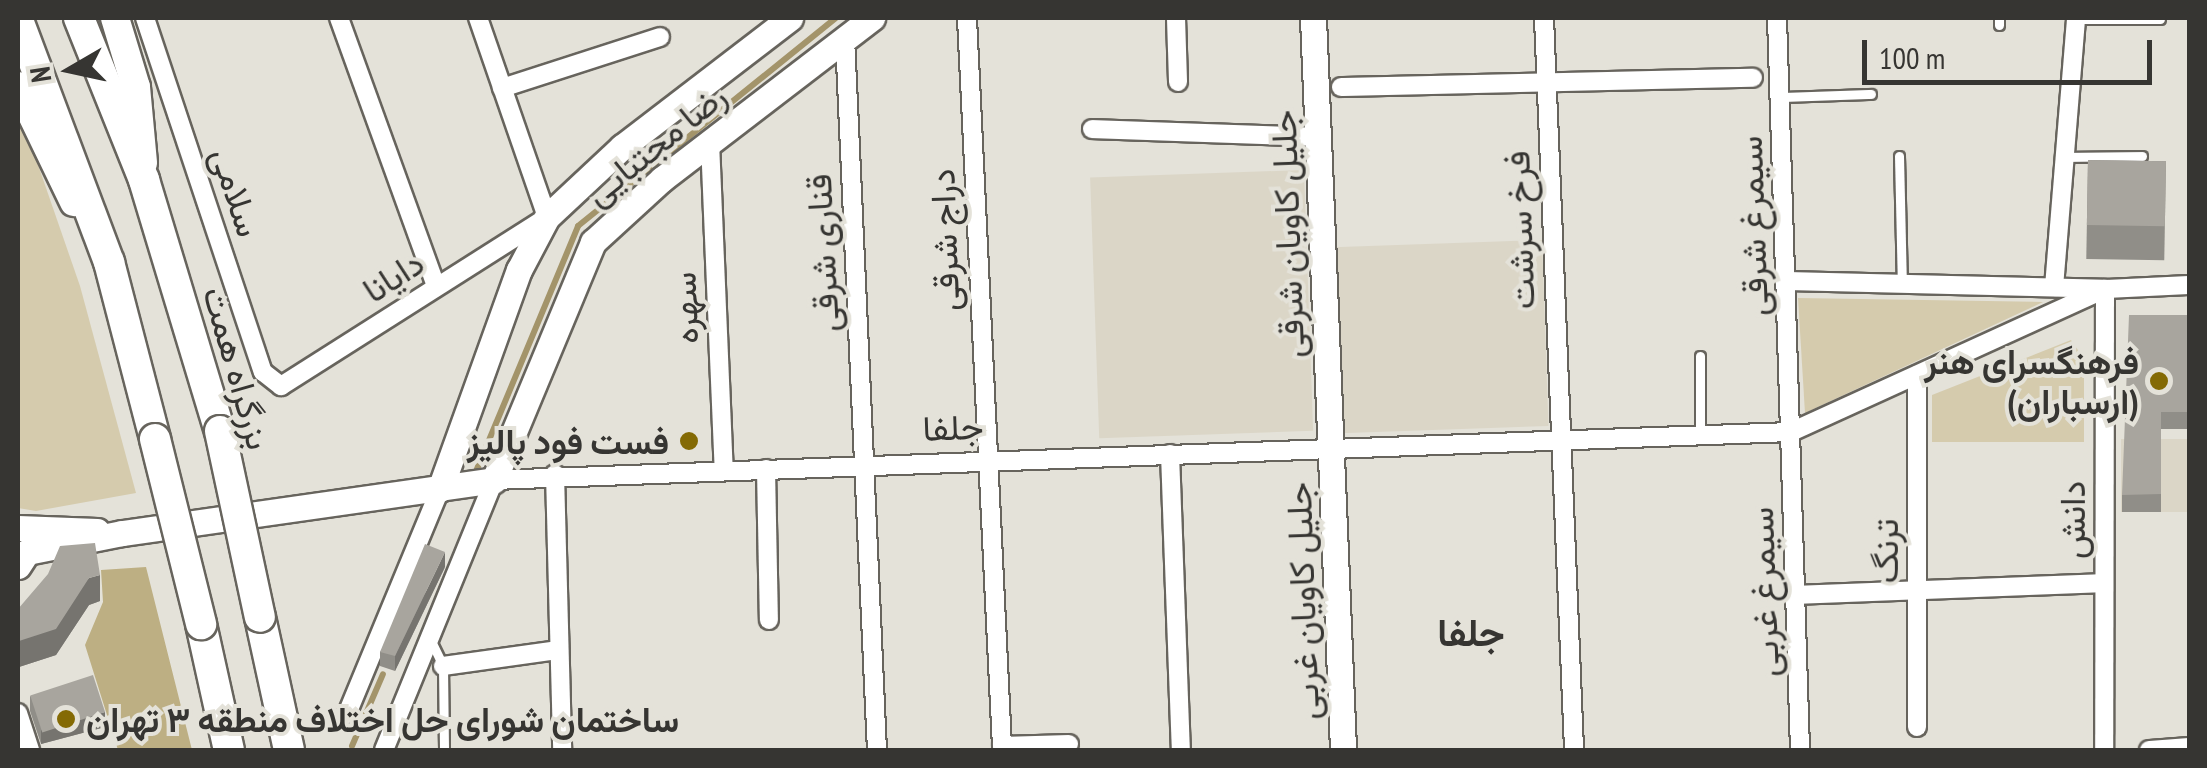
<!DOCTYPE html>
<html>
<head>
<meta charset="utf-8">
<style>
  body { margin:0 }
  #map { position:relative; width:2207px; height:768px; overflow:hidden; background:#e4e2d9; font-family:"PT Sans Narrow",Vazirmatn,sans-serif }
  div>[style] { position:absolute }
  .built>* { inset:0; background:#dbd6c7; transform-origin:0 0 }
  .green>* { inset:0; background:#d5cbad }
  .forest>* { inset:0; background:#bdaf83 }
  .stream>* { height:6px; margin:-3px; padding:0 3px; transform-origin:3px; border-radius:3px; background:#a3946a }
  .roads { filter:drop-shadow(2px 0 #67645d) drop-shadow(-2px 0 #67645d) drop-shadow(0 2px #67645d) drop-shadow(0 -2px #67645d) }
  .service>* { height:9px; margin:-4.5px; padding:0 4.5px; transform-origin:4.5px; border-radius:4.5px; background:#fff }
  .minor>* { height:18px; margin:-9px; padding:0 9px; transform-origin:9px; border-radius:9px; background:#fff }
  .secondary>* { height:25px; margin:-12.5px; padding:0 12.5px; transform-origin:12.5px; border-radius:12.5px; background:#fff }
  .primary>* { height:28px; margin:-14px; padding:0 14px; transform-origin:14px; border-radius:14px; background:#fff }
  .trunk>* { height:30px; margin:-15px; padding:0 15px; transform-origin:15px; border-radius:15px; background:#fff }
  .bridges { filter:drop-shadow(2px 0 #67645d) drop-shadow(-2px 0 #67645d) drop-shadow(0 2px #67645d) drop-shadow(0 -2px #67645d) }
  .trunk-bridge>* { height:30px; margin:-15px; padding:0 15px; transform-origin:15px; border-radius:15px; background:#fff }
  .wall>* { inset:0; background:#908e88; transform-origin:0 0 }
  .shaded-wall>* { inset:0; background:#76746f }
  .building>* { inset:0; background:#a8a59e; transform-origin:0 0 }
  .dots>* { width:28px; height:28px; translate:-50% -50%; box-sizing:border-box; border:5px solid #e4e2d9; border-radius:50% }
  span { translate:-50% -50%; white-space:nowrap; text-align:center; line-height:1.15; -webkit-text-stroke:8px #e4e2d9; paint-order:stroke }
  .street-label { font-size:35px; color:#363532 }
  .poi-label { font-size:35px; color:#363532; font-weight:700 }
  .right { translate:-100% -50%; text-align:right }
  .left { translate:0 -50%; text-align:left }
  .neighbourhood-label { font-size:38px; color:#363532; font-weight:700 }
  .frame { position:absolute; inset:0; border:20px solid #363532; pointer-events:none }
  .north { position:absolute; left:20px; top:20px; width:100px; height:100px; -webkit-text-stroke:8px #e4e2d9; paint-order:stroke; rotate:261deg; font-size:28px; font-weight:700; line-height:40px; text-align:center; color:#363532 }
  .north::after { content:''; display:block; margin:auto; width:35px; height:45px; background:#363532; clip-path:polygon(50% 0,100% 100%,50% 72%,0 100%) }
  .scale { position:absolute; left:1862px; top:40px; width:290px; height:45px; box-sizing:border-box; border:5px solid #363532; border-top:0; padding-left:12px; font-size:30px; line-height:35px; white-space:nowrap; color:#363532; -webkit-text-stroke:8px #e4e2d9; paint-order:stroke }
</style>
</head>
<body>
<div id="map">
  <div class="built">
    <i style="left:1304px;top:170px;width:261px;height:214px;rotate:88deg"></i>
    <i style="left:1542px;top:240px;width:186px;height:209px;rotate:88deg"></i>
    <i style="left:2121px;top:439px;width:68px;height:73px"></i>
  </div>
  <div class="green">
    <i style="clip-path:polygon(18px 107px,80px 286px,136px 493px,36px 511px,18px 508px)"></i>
    <i style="clip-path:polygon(1798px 298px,2043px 302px,1805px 413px)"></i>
    <i style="clip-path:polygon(2071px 340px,2084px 359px,2084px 442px,1932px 442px,1932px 395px)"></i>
  </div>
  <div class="forest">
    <i style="clip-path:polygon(146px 567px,192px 750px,118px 750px,85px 645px,103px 602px,101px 570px)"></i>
  </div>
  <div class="stream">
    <i style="left:477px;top:469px;width:263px;rotate:-67.4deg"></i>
    <i style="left:578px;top:226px;width:331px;rotate:-38.9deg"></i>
    <i style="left:352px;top:746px;width:78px;rotate:-66.7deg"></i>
  </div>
  <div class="roads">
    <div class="service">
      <i style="left:1999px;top:18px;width:7px;rotate:90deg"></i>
      <i style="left:2076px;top:19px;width:84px"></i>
      <i style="left:1780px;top:97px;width:91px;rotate:-1.9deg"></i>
      <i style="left:1899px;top:156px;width:128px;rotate:88.7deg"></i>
      <i style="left:2065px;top:157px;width:77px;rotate:-0.7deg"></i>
      <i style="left:1700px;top:435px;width:79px;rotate:-90deg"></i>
      <i style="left:431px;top:641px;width:28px;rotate:64deg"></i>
      <i style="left:443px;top:666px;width:84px;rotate:89.3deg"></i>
    </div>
    <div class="minor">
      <i style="left:145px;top:18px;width:373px;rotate:71.6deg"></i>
      <i style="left:263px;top:372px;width:23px;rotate:38deg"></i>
      <i style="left:281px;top:386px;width:315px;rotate:-32.4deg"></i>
      <i style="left:547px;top:217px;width:211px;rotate:-109.1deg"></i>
      <i style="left:339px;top:18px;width:285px;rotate:70.1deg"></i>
      <i style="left:967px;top:18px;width:729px;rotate:87.25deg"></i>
      <i style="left:1002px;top:746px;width:67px;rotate:-1.7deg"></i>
      <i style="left:1176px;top:18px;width:64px;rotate:88.2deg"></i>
      <i style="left:1544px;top:18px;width:733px;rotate:87.65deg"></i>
      <i style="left:1777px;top:18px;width:732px;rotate:88.2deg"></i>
      <i style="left:845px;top:38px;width:713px;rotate:87.43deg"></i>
      <i style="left:1341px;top:87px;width:412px;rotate:-1.3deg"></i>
      <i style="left:502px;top:88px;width:166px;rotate:-17.9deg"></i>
      <i style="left:1092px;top:129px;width:226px;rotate:2deg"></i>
      <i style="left:710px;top:142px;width:329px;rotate:87.6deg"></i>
      <i style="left:1786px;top:281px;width:319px;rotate:1.4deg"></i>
      <i style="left:2105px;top:289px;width:461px;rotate:90.1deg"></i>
      <i style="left:2054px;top:287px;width:270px;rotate:-85.3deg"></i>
      <i style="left:1170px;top:454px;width:296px;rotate:87.9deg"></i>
      <i style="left:766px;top:469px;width:151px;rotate:88.9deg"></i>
      <i style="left:555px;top:474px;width:276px;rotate:88.5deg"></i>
      <i style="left:1796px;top:595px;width:308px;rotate:-2.2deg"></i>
      <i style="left:443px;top:666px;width:117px;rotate:-7.9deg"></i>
      <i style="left:18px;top:713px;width:39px;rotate:72deg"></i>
      <i style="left:347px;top:714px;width:243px;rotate:-67.5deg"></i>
      <i style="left:1917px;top:727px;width:352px;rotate:-90deg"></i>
      <i style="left:384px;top:750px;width:292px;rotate:-67.8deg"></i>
      <i style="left:494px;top:480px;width:1298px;rotate:-2.12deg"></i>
      <i style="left:1791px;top:432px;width:345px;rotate:-24.5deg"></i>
      <i style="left:2105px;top:289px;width:85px;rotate:-2.7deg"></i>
      <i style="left:2149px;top:750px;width:41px;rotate:-4.2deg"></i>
    </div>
    <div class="secondary">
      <i style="left:1313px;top:18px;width:733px;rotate:87.65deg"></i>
      <i style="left:440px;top:489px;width:233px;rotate:-70.2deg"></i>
      <i style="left:519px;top:270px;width:60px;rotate:-62.2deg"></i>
      <i style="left:547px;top:217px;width:103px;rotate:-43deg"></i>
      <i style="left:622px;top:147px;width:212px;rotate:-37.5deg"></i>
      <i style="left:18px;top:528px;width:79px;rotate:2.2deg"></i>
      <i style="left:18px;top:566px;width:17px;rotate:-57deg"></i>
      <i style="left:27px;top:552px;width:97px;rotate:-11.3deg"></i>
      <i style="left:122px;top:533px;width:376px;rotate:-8.1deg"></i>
      <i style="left:494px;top:480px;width:258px;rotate:-67.4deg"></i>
      <i style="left:593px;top:242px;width:93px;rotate:-42.4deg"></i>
      <i style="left:662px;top:179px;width:265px;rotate:-37.5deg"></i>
    </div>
    <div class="primary">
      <i style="left:115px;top:18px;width:72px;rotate:73.1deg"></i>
      <i style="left:136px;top:87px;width:76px;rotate:84.7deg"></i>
      <i style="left:18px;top:86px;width:129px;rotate:64.2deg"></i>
    </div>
    <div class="trunk">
      <i style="left:79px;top:18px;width:175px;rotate:68.1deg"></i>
      <i style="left:144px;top:180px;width:262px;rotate:73.2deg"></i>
      <i style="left:18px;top:20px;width:259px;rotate:69.4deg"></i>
      <i style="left:109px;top:262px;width:183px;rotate:75.4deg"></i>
      <i style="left:260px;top:617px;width:136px;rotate:77.7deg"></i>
      <i style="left:201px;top:624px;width:129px;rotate:77.5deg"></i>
    </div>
  </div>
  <div class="bridges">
    <div class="trunk-bridge">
      <i style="left:220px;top:431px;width:190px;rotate:77.9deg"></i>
      <i style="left:155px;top:439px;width:191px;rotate:76deg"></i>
    </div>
  </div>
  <div class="wall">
    <i style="left:2088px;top:160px;width:78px;height:99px;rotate:1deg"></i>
    <i style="clip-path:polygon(2190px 315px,2190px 429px,2161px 429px,2161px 512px,2122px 512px,2122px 495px)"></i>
    <i style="clip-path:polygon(445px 567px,395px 671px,380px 666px,380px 652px)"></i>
    <i style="clip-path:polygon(100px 601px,89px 605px,56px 655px,19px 667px,18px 662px,18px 609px)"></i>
    <i style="clip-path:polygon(30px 696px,105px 727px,41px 744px,30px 711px)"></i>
  </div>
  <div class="shaded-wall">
    <i style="clip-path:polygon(445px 552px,445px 567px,395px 671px,395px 656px)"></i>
    <i style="clip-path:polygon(100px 575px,100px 601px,89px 605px,56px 655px,19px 667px,19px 641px,89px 578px)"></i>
    <i style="clip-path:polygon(105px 712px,105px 727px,41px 744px,41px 730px)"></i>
  </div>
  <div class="building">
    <i style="left:2088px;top:160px;width:78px;height:65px;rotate:1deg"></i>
    <i style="clip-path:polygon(2129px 315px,2190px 315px,2190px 412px,2161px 412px,2161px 494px,2122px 495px)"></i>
    <i style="clip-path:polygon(95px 543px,100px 575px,89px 578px,56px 629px,19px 641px,18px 636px,18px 609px,48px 574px,60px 546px)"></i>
    <i style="clip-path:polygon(425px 544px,445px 552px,395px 656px,380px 652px)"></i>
    <i style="left:93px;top:675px;width:39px;height:66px;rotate:72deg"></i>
  </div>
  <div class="dots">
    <i style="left:2159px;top:381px;background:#846a04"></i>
    <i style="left:689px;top:441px;background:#846a04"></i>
    <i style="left:66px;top:719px;background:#846a04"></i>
  </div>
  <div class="street-label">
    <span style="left:655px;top:144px;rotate:-39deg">رضا مجتبایی</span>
    <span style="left:237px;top:192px;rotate:72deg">سلامی</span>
    <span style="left:1752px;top:226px;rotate:-92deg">سیمرغ شرقی</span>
    <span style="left:1519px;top:230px;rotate:-92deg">فرخ سرشت</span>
    <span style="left:1287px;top:234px;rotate:-92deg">جلیل کاویان شرقی</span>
    <span style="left:944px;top:240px;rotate:-92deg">دراج شرقی</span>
    <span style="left:822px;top:253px;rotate:-93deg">قناری شرقی</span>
    <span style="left:393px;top:276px;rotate:-33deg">دایانا</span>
    <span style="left:684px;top:308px;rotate:-92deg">سهره</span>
    <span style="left:238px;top:368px;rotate:74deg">بزرگراه همت</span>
    <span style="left:953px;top:427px;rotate:-2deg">جلفا</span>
    <span style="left:2072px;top:520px;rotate:-90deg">دانش</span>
    <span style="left:1885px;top:551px;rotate:-90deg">ترنگ</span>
    <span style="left:1763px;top:592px;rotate:-92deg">سیمرغ غربی</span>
    <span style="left:1302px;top:601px;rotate:-92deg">جلیل کاویان غربی</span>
  </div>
  <div class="poi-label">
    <span class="right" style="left:2139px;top:381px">فرهنگسرای هنر<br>(ارسباران)</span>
    <span class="right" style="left:669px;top:441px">فست فود پالیز</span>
    <span class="left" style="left:86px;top:719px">ساختمان شورای حل اختلاف منطقه ۳ تهران</span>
  </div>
  <div class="neighbourhood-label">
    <span style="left:1471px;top:632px">جلفا</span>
  </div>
  <div class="frame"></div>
  <div class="north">N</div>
  <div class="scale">100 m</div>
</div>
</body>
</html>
